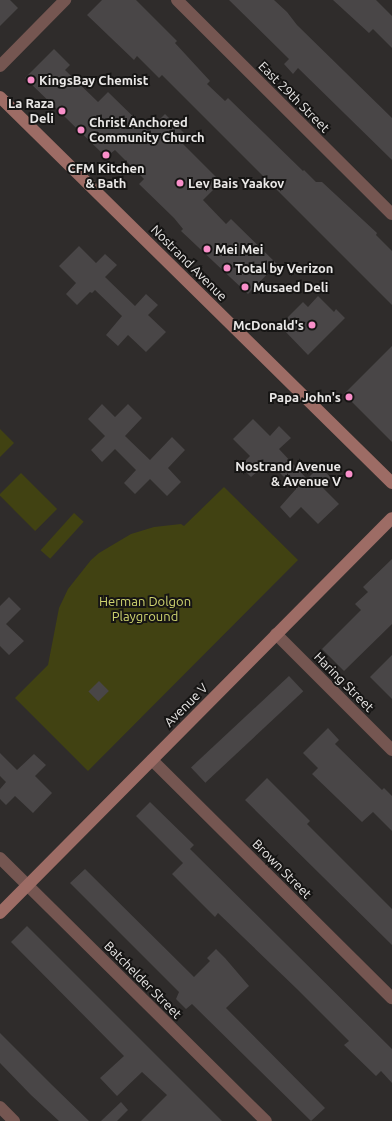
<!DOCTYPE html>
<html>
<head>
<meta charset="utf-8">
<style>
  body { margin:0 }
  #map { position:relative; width:392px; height:1121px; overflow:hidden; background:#2f2c2b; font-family:Ubuntu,sans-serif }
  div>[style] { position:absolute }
  .green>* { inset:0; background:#414212; transform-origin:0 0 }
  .building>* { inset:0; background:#494647; transform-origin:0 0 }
  .street>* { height:12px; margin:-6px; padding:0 6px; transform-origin:6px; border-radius:6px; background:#755651 }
  .secondary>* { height:12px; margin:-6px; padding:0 6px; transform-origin:6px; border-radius:6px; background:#9d6c65 }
  .dots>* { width:11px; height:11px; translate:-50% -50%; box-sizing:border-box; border:2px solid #161514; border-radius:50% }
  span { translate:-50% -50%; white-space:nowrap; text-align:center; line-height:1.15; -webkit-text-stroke:4px #161514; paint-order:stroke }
  .poi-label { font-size:13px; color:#eae8e7; font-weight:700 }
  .left { translate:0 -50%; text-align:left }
  .right { translate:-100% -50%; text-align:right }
  .street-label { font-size:13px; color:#eae8e7 }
  .park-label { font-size:13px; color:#d0d570 }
</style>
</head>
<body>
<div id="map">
  <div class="green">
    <i style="clip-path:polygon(0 429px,14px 443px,0 457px)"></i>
    <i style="left:21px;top:473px;width:51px;height:31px;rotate:45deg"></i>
    <i style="clip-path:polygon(224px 487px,298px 560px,88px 771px,15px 698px,48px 665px,59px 608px,68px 589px,91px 560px,99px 553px,131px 534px,154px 527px,181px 524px,184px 526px)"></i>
    <i style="left:74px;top:513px;width:13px;height:50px;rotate:42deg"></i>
  </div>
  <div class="building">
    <i style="clip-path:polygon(0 0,10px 0,18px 8px,0 26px)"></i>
    <i style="clip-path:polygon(102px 0,136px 0,177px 41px,175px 43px,210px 81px,207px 84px,225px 101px,228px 98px,303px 171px,304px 170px,316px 182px,322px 182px,377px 233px,376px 235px,392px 251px,392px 305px,162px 75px,159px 78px,137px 56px,134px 60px,87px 15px)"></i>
    <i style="clip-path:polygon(229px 0,274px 0,287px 12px,297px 25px,392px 118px,392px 160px,298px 68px,293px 74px,284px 64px,289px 59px)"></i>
    <i style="clip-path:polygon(333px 0,376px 0,392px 16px,392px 48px,373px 29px,369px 33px)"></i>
    <i style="clip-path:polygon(54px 49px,70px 65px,65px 70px,98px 102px,108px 92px,148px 131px,165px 114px,184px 133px,178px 139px,221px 182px,203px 200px,226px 224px,231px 219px,277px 264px,248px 294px,181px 231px,183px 229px,174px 218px,139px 184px,144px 179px,115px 150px,106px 157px,25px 78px)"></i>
    <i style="clip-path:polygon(79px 246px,96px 263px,105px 254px,117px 265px,105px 277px,135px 306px,146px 294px,158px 305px,148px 315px,166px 332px,146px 352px,128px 335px,118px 346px,106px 335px,122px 316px,95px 290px,92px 293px,90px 292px,77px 305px,66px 294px,76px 283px,59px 266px)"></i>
    <i style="clip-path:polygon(318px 296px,334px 312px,336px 309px,345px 318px,308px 355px,282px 328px,290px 321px,287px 318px,303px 302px,308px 307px)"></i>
    <i style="clip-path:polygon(392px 346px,392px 442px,344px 394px)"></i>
    <i style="clip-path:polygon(102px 404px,115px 417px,128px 404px,142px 418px,125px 436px,150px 460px,172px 437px,185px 450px,168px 468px,181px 482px,167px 496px,150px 479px,135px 494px,124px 483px,136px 470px,115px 449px,102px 462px,91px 450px,105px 436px,88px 419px)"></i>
    <i style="clip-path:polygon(253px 419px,270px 436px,279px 426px,291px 438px,279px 449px,307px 479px,320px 466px,331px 478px,322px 487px,339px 504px,318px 524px,301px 507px,290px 518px,280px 507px,296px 489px,269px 462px,251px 477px,240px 466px,250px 456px,233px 439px)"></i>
    <i style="clip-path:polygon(392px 559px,392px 624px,344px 671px,322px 649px,361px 610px,355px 604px,368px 592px,363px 587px)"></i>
    <i style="clip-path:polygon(9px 597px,21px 609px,6px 624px,24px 641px,9px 655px,0 646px,0 606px)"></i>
    <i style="clip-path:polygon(392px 655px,392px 699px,370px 677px)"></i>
    <i style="left:289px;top:676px;width:21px;height:134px;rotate:47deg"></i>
    <i style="left:99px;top:681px;width:14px;height:15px;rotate:45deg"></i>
    <i style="clip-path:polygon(328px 728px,339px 740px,335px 744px,382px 790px,384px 788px,392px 796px,392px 831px,373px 812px,362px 822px,312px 774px,318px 768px,303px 753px)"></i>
    <i style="clip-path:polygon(0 753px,17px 770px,34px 754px,46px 765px,35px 776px,52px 793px,33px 813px,15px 796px,6px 805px,0 799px,0 789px,6px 782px,0 776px)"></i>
    <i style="clip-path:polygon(267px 778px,310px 821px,307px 824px,392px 909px,392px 945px,245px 800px)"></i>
    <i style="clip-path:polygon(150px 802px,194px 845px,190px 849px,392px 1049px,392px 1083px,381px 1071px,376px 1076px,344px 1045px,349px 1041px,297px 989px,218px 913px,215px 917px,172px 874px,183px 863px,136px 816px)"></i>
    <i style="clip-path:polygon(85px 869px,194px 977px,210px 961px,207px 958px,216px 949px,225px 958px,249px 986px,226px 1008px,325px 1108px,311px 1121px,192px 1004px,186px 1009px,176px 999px,179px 992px,70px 883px)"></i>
    <i style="clip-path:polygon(27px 926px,222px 1121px,141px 1121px,167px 1095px,142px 1072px,117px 1096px,100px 1078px,124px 1056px,11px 942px)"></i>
    <i style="clip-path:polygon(0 1033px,51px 1084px,89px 1121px,59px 1121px,31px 1095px,0 1063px)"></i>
    <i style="clip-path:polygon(121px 1102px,128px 1110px,117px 1121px,101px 1121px)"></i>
  </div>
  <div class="street">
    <i style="left:177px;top:0;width:303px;rotate:44.9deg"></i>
    <i style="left:0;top:66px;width:93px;rotate:-45.4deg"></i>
    <i style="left:276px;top:634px;width:164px;rotate:45deg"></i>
    <i style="left:152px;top:760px;width:338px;rotate:44.8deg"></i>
    <i style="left:0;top:858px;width:374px;rotate:44.7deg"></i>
    <i style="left:0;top:1107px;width:20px;rotate:45deg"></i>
  </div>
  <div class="secondary">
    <i style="left:0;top:97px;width:550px;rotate:44.56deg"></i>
    <i style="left:0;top:913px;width:556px;rotate:-45.22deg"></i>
  </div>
  <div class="dots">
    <i style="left:31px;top:80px;background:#f98fca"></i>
    <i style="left:62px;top:111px;background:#f98fca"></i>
    <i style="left:81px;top:130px;background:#f98fca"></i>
    <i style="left:106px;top:155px;background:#f98fca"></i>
    <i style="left:180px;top:183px;background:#f98fca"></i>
    <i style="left:207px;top:249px;background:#f98fca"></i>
    <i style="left:227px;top:268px;background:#f98fca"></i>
    <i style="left:245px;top:287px;background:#f98fca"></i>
    <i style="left:312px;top:325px;background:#f98fca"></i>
    <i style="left:349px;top:397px;background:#f98fca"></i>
    <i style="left:349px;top:474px;background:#f98fca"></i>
  </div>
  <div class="poi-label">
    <span class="left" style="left:39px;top:80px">KingsBay Chemist</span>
    <span class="right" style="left:54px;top:111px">La Raza<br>Deli</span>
    <span class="left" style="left:89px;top:130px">Christ Anchored<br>Community Church</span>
    <span style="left:106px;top:176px">CFM Kitchen<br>&amp; Bath</span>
    <span class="left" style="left:188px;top:183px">Lev Bais Yaakov</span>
    <span class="left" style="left:215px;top:249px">Mei Mei</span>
    <span class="left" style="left:235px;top:268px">Total by Verizon</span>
    <span class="left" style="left:253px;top:287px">Musaed Deli</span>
    <span class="right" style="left:304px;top:325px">McDonald's</span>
    <span class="right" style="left:341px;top:397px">Papa John's</span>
    <span class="right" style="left:341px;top:474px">Nostrand Avenue<br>&amp; Avenue V</span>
  </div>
  <div class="street-label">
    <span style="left:294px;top:97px;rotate:45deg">East 29th Street</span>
    <span style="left:189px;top:263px;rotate:45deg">Nostrand Avenue</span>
    <span style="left:344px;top:682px;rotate:45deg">Haring Street</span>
    <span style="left:186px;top:705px;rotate:-45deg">Avenue V</span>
    <span style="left:282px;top:869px;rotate:45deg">Brown Street</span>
    <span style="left:143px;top:980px;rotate:45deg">Batchelder Street</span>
  </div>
  <div class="park-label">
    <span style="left:145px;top:609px">Herman Dolgon<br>Playground</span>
  </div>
</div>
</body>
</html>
